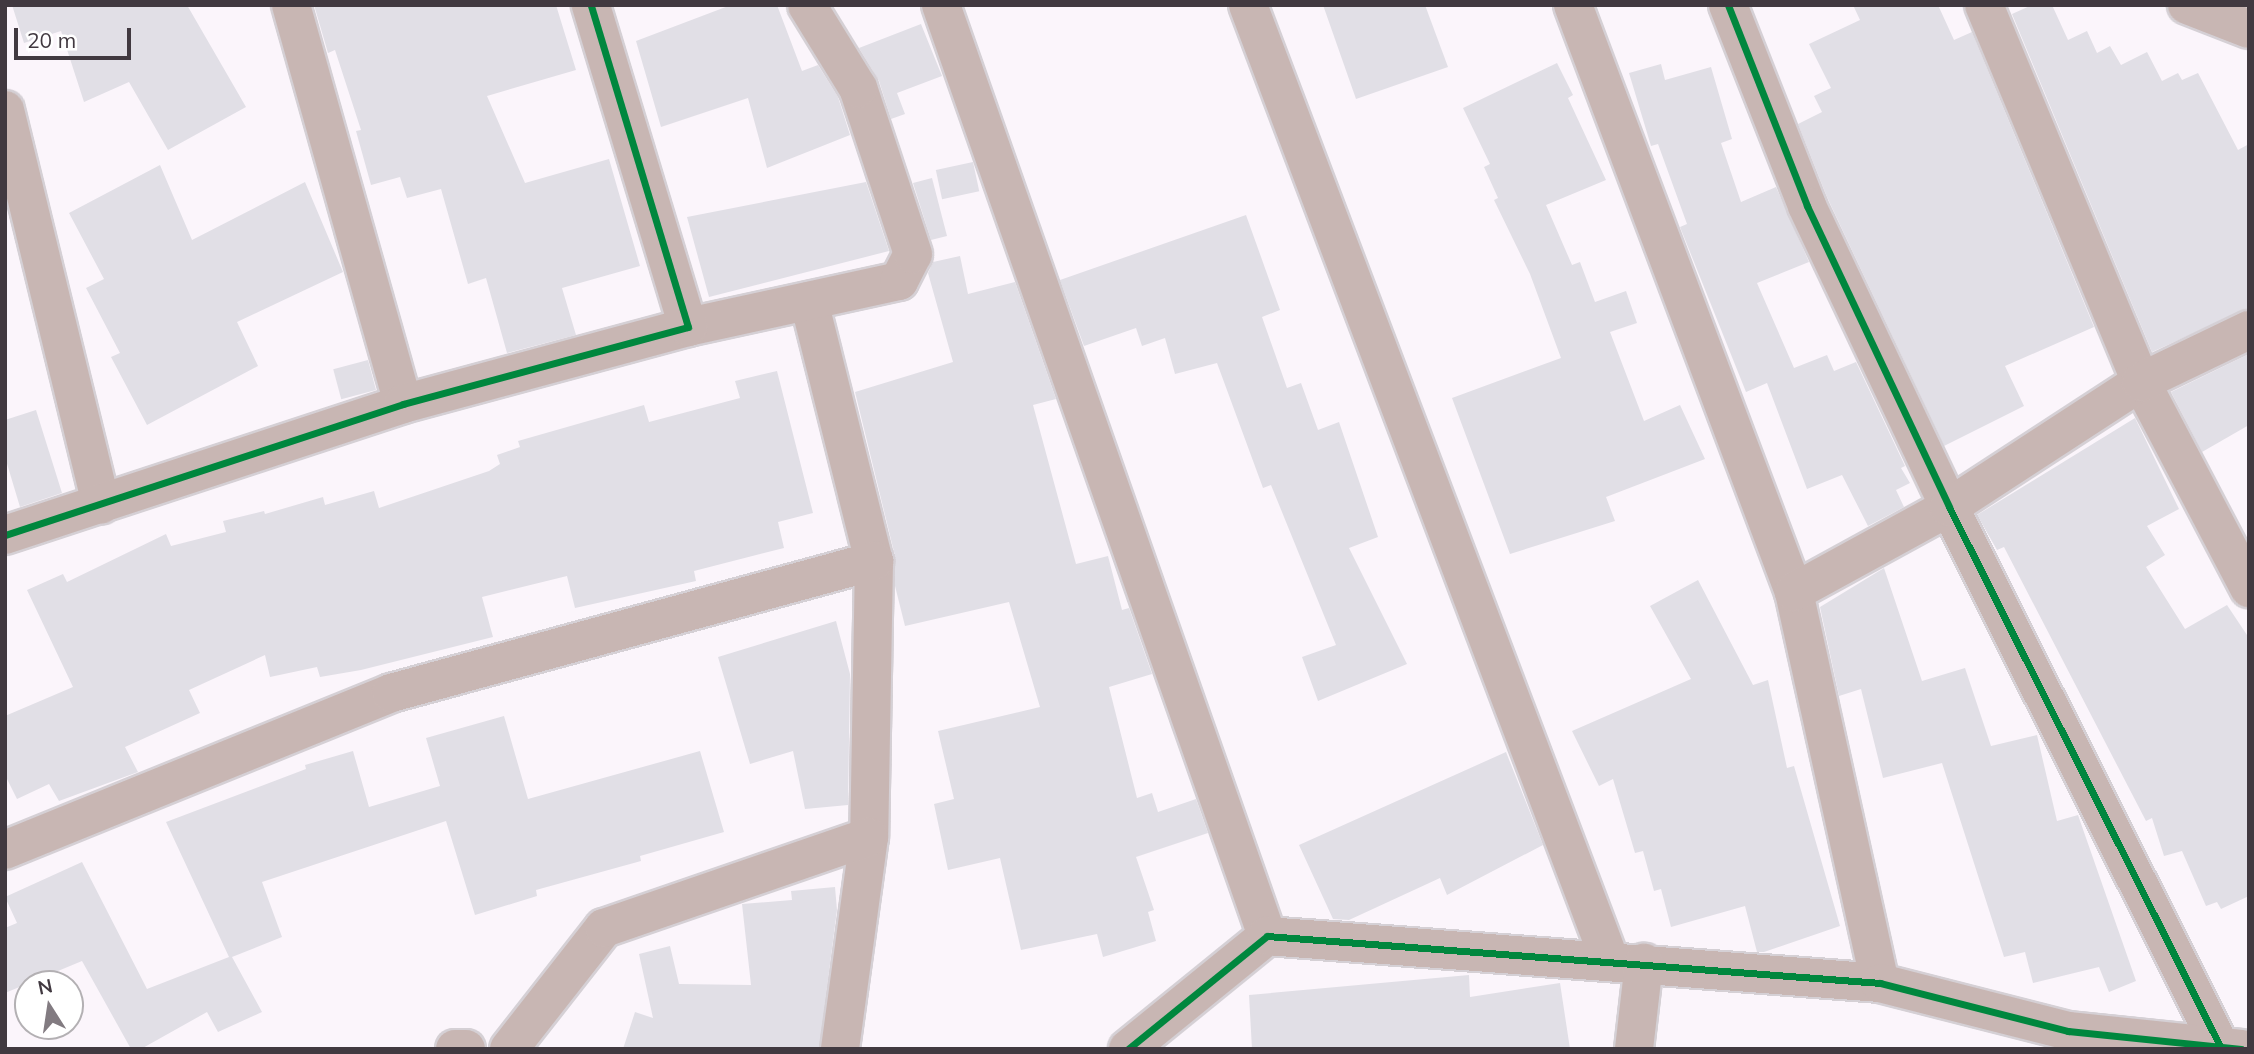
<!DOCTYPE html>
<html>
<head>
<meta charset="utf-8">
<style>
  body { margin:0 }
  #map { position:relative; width:2254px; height:1054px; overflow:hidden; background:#fbf5fb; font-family:Mulish,sans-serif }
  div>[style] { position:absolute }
  .building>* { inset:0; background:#e1dfe6; transform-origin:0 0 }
  .roads { filter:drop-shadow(2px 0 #d5d0d5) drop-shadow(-2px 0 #d5d0d5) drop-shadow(0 2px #d5d0d5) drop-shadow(0 -2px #d5d0d5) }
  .street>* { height:38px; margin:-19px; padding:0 19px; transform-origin:19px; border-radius:19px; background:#c8b6b3 }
  .cycleway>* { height:7px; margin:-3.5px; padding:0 3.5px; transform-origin:3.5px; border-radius:3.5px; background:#00873e }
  span { translate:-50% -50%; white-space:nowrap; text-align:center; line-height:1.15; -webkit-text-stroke:6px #fff; paint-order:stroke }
  .frame { position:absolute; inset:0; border:7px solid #413940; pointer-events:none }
  .north { position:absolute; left:14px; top:970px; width:70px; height:70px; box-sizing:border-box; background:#fff; border:2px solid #b3b0b3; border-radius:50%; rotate:348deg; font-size:19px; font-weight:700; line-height:28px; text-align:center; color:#413940 }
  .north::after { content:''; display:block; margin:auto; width:24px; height:32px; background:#827b81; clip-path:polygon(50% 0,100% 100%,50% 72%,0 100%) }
  .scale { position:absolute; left:14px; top:28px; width:117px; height:32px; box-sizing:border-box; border:4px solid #413940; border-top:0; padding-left:9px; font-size:21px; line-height:24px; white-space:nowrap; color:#413940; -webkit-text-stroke:5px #fff; paint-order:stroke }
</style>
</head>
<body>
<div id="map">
  <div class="building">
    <i style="clip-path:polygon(12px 5px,187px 5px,246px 107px,168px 150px,129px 82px,84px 102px,61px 31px,24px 43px)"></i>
    <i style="clip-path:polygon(314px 5px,556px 5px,576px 70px,487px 96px,525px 183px,609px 159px,640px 266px,562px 288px,576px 335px,507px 353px,486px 278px,468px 284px,441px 189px,407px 198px,400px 177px,371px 185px,356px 131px,361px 130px,335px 50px,328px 53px)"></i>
    <i style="clip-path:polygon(731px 5px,777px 5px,802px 71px,818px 65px,838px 97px,850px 135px,767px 168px,748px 98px,661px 127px,636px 41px)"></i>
    <i style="clip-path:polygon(1323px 5px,1425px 5px,1448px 67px,1356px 99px)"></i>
    <i style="clip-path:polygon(1853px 5px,1938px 5px,1954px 40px,1972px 32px,2094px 327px,2005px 366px,2024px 406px,1944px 446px,1827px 197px,1798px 124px,1822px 112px,1814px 96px,1831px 88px,1809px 44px,1860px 20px)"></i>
    <i style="clip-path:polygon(2032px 5px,2052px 5px,2068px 40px,2087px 31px,2097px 53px,2110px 46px,2121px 65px,2147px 52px,2162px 81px,2178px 73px,2182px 80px,2198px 73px,2238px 150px,2249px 144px,2249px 308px,2152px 352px,2012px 14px)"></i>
    <i style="clip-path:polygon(921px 24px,942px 76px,897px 93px,905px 114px,891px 119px,879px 81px,859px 48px)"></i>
    <i style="clip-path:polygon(1557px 63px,1573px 95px,1568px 98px,1606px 180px,1546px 205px,1572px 265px,1580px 262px,1595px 302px,1626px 291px,1637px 323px,1610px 332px,1644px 421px,1680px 405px,1705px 459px,1606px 497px,1615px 521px,1510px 554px,1452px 398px,1561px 358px,1530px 274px,1494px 200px,1498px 198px,1484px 167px,1490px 164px,1463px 108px)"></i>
    <i style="clip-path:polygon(1661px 64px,1665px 80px,1711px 67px,1732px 139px,1721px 143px,1741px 202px,1776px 187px,1809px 262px,1757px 283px,1794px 368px,1827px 355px,1834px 371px,1856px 362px,1905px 466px,1901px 468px,1910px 483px,1896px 490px,1904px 507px,1868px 526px,1842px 475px,1807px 489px,1767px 383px,1746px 392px,1680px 227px,1687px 224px,1658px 144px,1651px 146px,1629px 73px)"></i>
    <i style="left:973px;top:162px;width:30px;height:38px;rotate:78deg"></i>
    <i style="clip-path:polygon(160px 165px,192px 240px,305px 182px,343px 272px,237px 322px,258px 366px,147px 425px,111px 357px,120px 353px,86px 288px,104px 279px,69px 213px)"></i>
    <i style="clip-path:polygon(932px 178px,947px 236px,931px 240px,913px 183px)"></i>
    <i style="clip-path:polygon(866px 182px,889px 251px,709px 297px,687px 217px)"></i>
    <i style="clip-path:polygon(1246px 215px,1280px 310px,1262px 317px,1287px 388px,1301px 383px,1318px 430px,1339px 422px,1378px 537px,1349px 548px,1407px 664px,1318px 701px,1302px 657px,1336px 645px,1271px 485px,1263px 488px,1217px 363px,1175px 374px,1165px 338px,1142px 346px,1136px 328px,1084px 346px,1060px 280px)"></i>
    <i style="clip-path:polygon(960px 256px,968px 294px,1015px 282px,1056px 399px,1033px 405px,1076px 564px,1108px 556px,1122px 610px,1129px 608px,1152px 674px,1109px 687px,1137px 798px,1152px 793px,1158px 812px,1196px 799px,1208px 833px,1136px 857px,1154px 910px,1148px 912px,1156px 941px,1103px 957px,1097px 934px,1021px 950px,1000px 858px,948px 870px,934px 804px,954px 799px,938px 731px,1040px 707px,1009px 602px,905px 626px,895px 586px,895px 556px,855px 392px,953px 362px,928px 273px,933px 262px)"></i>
    <i style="clip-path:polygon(2249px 354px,2249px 425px,2202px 452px,2171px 392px)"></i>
    <i style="left:368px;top:360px;width:31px;height:36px;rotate:75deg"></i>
    <i style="clip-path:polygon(777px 371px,813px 513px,778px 522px,784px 548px,694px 571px,696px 581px,575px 608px,567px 576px,482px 597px,493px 637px,361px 670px,320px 677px,317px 667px,270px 677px,265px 655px,189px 690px,200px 713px,125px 747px,138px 772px,59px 801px,49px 784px,17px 799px,5px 775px,5px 716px,73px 687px,27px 590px,63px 574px,67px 582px,166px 534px,171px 546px,226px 532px,223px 521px,264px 511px,265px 514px,323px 497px,325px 505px,374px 491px,379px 508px,489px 471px,500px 464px,497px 455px,520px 447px,518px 441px,644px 405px,649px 422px,740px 398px,735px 381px)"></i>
    <i style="clip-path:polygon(36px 410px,62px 493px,20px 507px,5px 457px,5px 420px)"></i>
    <i style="clip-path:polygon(2135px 418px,2179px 509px,2147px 526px,2165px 555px,2146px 567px,2185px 629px,2227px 605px,2249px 638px,2249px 896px,2221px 909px,2217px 902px,2206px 906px,2182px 851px,2164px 856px,2152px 818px,2146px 821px,2004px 547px,1997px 550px,1977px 515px)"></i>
    <i style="clip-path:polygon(1884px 568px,1922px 681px,1965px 668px,1991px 746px,2037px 735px,2057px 821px,2078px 815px,2136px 981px,2109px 992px,2099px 967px,2033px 983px,2025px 952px,2004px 957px,1942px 763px,1883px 778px,1861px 689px,1839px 696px,1820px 607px)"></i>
    <i style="clip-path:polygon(1698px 580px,1753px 685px,1768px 680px,1787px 768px,1794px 766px,1840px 926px,1764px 952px,1757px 952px,1745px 906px,1671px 927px,1661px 889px,1654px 891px,1643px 851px,1635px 853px,1613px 779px,1599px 786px,1572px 731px,1691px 679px,1650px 606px)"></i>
    <i style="clip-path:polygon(836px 621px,850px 674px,848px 805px,805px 809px,793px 751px,750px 764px,718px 657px)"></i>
    <i style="clip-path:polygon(504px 716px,528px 799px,700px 751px,724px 832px,640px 856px,641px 861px,536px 890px,537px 896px,475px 915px,446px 821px,262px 882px,282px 937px,232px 957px,262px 1012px,218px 1032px,207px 1012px,141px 1049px,131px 1049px,82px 961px,5px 993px,5px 928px,17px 923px,5px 897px,82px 862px,147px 989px,229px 957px,166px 822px,306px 769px,305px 765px,353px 751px,369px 807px,440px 786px,426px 738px)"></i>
    <i style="clip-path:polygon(1506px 752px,1543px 845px,1447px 895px,1440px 878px,1349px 920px,1333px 919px,1299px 845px)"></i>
    <i style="clip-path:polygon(835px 887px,837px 910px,819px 1049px,623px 1049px,635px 1012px,653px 1018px,639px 954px,670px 946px,679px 984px,751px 985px,742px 904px,792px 900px,791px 891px)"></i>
    <i style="clip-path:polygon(1469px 975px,1470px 997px,1560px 983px,1570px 1049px,1252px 1049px,1249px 995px)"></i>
  </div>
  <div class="roads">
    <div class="street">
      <i style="left:291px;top:5px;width:414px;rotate:74.3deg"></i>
      <i style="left:941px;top:5px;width:986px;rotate:70.7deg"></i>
      <i style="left:1248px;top:5px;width:1022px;rotate:69.26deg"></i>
      <i style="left:1573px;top:5px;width:627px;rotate:69.37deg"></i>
      <i style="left:1794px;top:592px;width:400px;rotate:77.6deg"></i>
      <i style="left:1728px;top:5px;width:216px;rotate:68.5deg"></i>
      <i style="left:1807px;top:206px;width:333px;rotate:64.7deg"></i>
      <i style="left:1949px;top:507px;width:606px;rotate:63.31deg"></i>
      <i style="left:1984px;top:5px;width:408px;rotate:67.4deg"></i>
      <i style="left:2141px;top:382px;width:233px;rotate:62.3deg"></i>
      <i style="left:2187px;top:5px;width:66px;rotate:21.2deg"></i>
      <i style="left:5px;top:110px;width:406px;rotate:76.3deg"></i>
      <i style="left:809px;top:301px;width:268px;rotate:76deg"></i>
      <i style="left:874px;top:561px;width:276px;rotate:91deg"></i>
      <i style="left:869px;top:837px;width:214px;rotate:97.8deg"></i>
      <i style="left:688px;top:327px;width:216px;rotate:-12.3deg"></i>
      <i style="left:899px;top:281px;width:30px;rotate:-63deg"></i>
      <i style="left:913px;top:254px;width:175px;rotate:-108.3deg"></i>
      <i style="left:858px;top:88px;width:97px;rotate:-121.6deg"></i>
      <i style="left:5px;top:535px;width:419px;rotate:-18.2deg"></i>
      <i style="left:403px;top:404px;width:295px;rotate:-15.1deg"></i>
      <i style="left:688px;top:327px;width:336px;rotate:-106.8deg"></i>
      <i style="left:1794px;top:592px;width:177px;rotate:-28.7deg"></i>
      <i style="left:1949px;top:507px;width:229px;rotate:-33.1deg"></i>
      <i style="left:2141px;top:382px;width:120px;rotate:-25.7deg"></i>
      <i style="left:5px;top:850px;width:417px;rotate:-22.1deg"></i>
      <i style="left:391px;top:693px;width:501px;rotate:-15.29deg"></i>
      <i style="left:455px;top:1049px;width:11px"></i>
      <i style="left:509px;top:1049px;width:154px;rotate:-51.9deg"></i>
      <i style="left:604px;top:928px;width:280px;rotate:-19deg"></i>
      <i style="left:1128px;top:1049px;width:179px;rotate:-39.1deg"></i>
      <i style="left:1267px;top:936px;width:615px;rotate:4.38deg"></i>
      <i style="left:1880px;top:983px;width:194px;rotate:14.3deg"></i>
      <i style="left:2068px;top:1031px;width:174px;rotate:5.9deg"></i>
      <i style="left:1634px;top:1049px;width:87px;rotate:-83.4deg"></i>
    </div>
  </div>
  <div class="cycleway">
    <i style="left:1728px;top:5px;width:216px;rotate:68.5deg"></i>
    <i style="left:1807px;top:206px;width:333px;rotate:64.7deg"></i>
    <i style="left:1949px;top:507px;width:606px;rotate:63.31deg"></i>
    <i style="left:5px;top:535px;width:419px;rotate:-18.2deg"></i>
    <i style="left:403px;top:404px;width:295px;rotate:-15.1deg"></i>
    <i style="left:688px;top:327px;width:336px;rotate:-106.8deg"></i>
    <i style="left:1128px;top:1049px;width:179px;rotate:-39.1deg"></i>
    <i style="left:1267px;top:936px;width:615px;rotate:4.38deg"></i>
    <i style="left:1880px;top:983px;width:194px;rotate:14.3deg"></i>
    <i style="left:2068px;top:1031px;width:174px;rotate:5.9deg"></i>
  </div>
  <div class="frame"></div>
  <div class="north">N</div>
  <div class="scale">20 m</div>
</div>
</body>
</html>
